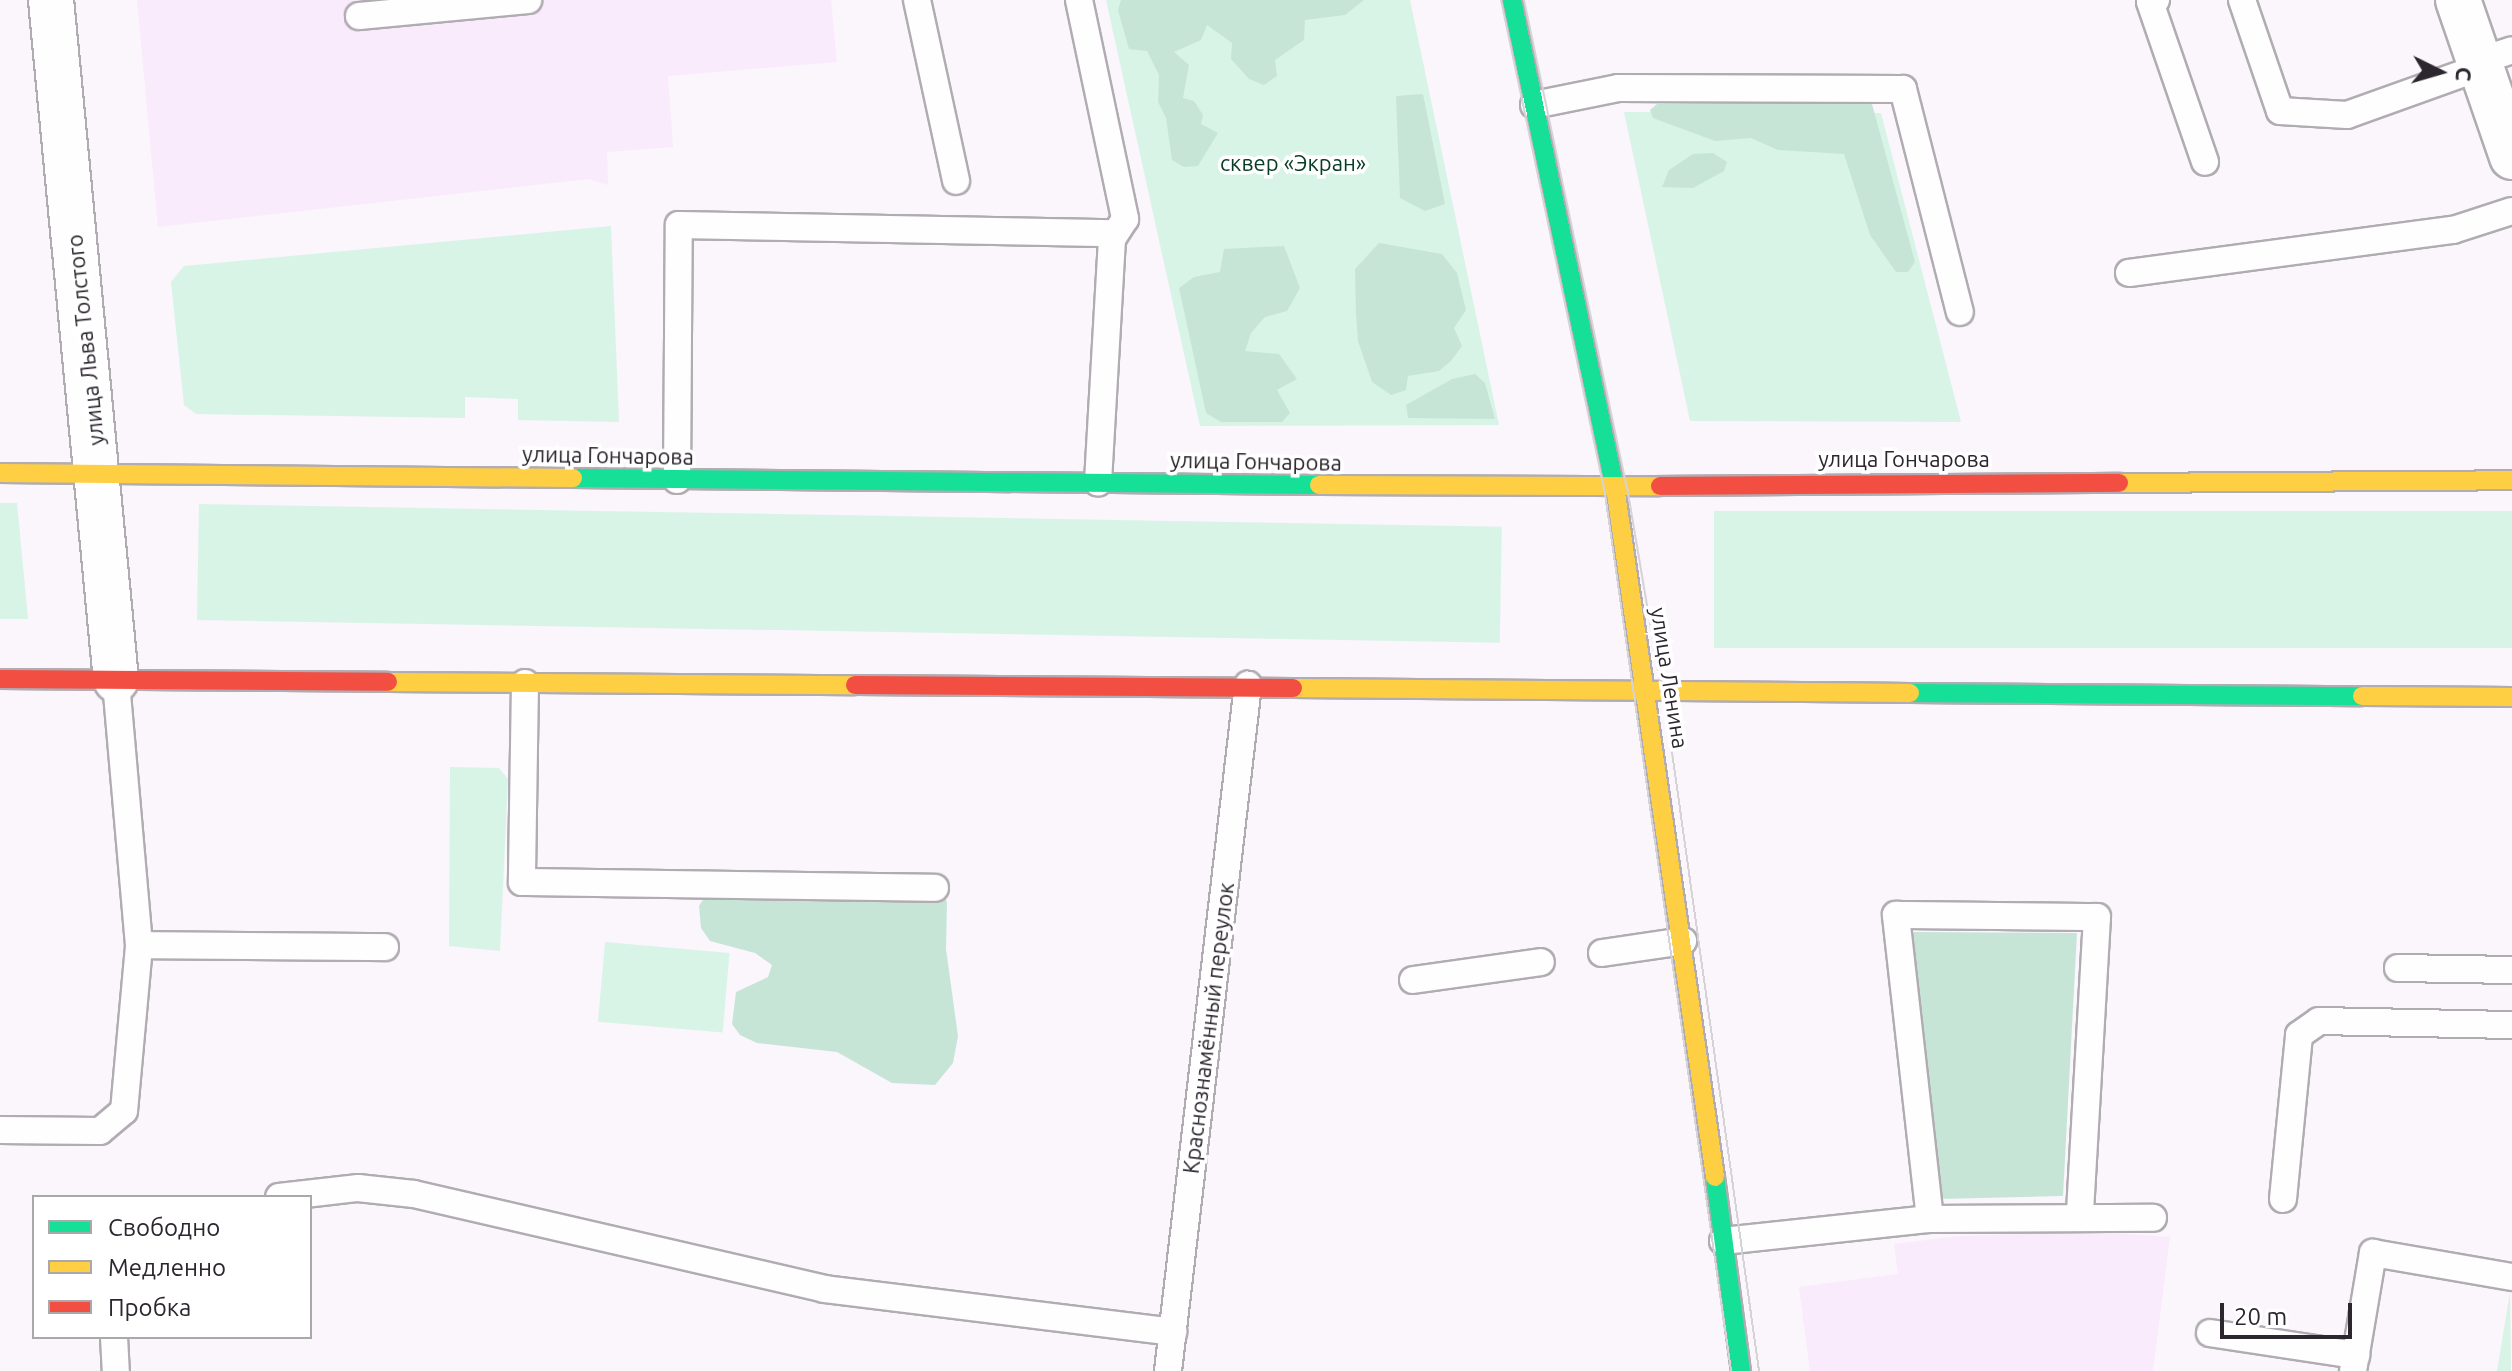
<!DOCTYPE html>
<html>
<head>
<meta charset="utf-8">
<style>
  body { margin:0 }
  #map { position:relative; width:2512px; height:1371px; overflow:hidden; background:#fbf5fc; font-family:Ubuntu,sans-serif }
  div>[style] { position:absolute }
  .built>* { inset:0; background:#f9eafc }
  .green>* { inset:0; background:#d8f4e7; transform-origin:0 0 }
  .forest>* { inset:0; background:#c6e5d7 }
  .roads { filter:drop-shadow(2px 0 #b1acb2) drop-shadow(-2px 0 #b1acb2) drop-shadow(0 2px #b1acb2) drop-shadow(0 -2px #b1acb2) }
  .lane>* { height:26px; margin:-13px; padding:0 13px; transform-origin:13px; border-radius:13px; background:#fefeff }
  .street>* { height:44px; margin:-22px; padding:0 22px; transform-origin:22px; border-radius:22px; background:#fefeff }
  .fast>* { height:18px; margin:-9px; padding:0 9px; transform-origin:9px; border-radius:9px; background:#16e098 }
  .slow>* { height:18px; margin:-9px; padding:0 9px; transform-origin:9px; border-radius:9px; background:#ffcf43 }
  .jam>* { height:18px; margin:-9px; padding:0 9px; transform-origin:9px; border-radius:9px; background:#f24e42 }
  .tram>* { height:2px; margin:-1px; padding:0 1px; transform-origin:1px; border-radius:1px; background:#d5d3d6 }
  span { translate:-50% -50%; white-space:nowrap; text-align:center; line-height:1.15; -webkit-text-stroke:7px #fff; paint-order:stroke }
  .park-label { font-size:22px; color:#083c27 }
  .street-label { font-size:22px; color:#2c262e }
  .legend { position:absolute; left:32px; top:1195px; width:280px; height:144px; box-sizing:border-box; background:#fff; border:2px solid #aba8ab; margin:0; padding:10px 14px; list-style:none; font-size:24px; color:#2c262e }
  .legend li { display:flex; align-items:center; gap:16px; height:40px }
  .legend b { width:40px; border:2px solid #aba8ab }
  .north { position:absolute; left:2400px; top:32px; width:80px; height:80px; -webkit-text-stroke:6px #fff; paint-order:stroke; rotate:95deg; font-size:22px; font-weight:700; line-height:32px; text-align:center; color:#2c262e }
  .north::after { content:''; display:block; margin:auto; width:28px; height:36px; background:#2c262e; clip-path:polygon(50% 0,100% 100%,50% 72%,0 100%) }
  .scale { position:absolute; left:2220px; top:1303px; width:132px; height:36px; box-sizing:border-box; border:4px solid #2c262e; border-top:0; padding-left:10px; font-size:24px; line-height:28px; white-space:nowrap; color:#2c262e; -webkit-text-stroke:6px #fff; paint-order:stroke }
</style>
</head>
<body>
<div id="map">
  <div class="built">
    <i style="clip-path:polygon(137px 0,831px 0,837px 62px,668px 76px,673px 147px,607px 152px,608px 185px,588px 179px,158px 227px)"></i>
    <i style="clip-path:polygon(2098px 1232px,2170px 1237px,2153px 1371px,1810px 1371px,1799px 1287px,1898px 1274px,1894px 1244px,1959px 1236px)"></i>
  </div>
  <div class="green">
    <i style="clip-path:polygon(1106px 0,1410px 0,1499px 425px,1200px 426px)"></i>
    <i style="clip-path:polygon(1624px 112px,1881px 113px,1961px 422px,1690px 421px)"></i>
    <i style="clip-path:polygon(611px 226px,619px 422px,518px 420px,518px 399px,465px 397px,465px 418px,196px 414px,184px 405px,171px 282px,184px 266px)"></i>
    <i style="clip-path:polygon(0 503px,17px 503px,28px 619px,0 619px)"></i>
    <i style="left:199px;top:504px;width:1303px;height:116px;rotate:1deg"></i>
    <i style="left:2512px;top:511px;width:137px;height:798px;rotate:90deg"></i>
    <i style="clip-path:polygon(450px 767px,499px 768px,508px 779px,500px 951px,449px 946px)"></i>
    <i style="left:605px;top:942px;width:125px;height:80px;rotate:5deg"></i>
    <i style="clip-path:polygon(2510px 1292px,2511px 1371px,2497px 1371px)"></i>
  </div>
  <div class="forest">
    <i style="clip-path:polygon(1121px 0,1364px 0,1345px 15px,1305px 20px,1304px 40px,1275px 60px,1277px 76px,1264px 85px,1249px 79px,1231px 59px,1232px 43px,1207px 25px,1201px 40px,1174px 52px,1189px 65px,1183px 98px,1194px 101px,1203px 115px,1201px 124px,1218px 133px,1198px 166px,1184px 167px,1172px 160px,1166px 118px,1158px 102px,1159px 75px,1147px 51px,1129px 49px,1118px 10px)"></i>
    <i style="clip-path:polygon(1423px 94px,1445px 204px,1425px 211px,1400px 198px,1396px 96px)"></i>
    <i style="clip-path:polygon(1657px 104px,1872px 104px,1915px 262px,1908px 272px,1896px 272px,1870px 235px,1844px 154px,1778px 150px,1751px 138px,1715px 141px,1653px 118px,1650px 110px)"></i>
    <i style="clip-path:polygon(1713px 153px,1727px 162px,1724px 171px,1693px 188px,1662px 187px,1669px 170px,1693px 154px)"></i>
    <i style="clip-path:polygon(1379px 243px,1442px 254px,1457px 273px,1466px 310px,1454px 328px,1462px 346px,1451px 361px,1439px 371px,1408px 376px,1406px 390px,1391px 395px,1372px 382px,1358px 341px,1356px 315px,1355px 269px)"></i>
    <i style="clip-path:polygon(1284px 246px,1300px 288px,1287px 311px,1265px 317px,1251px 333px,1245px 351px,1279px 354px,1297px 379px,1277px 390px,1290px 413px,1282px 422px,1221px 422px,1206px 413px,1179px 288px,1194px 277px,1220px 272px,1224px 249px)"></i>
    <i style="clip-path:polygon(1475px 374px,1485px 383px,1495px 419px,1408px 418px,1406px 405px,1452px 379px)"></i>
    <i style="clip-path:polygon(830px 872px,897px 875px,937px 889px,947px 902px,946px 949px,958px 1036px,953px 1063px,935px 1085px,892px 1083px,837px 1052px,757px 1043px,740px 1035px,732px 1024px,736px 992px,768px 977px,772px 965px,755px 953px,710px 941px,701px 928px,699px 906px,706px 895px,783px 875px)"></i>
    <i style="clip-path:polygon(1912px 932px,2077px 933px,2063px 1196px,1937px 1199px)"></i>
  </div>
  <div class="roads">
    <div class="lane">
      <i style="left:917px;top:0;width:185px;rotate:77.8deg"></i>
      <i style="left:1079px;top:0;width:224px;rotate:78.1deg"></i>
      <i style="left:1125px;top:219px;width:24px;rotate:123deg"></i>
      <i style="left:1112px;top:239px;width:244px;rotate:93.3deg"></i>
      <i style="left:2156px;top:0;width:6px;rotate:162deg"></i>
      <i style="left:2150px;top:2px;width:169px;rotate:71deg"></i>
      <i style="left:2242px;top:0;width:117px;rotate:71.1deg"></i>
      <i style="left:2280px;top:111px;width:67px;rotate:3.4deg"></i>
      <i style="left:2347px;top:115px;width:142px;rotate:-19.7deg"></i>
      <i style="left:359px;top:16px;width:170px;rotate:-5.4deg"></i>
      <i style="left:2479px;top:61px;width:35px;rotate:-18deg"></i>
      <i style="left:1534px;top:105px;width:86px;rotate:-11.4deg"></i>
      <i style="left:1618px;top:88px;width:285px;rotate:0.2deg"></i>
      <i style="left:1903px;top:89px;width:230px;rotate:75.7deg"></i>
      <i style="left:2129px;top:273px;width:327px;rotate:-7.6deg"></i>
      <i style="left:2453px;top:230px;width:62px;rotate:-17.9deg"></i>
      <i style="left:677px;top:480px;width:255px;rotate:-89.6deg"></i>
      <i style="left:679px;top:225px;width:434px;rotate:1.1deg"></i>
      <i style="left:525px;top:683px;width:199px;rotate:90.9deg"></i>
      <i style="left:522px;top:882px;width:413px;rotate:0.8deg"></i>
      <i style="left:139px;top:945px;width:246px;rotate:0.5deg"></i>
      <i style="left:1602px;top:953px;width:82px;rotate:-8.4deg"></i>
      <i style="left:2398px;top:968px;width:114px;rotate:1deg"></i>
      <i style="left:1413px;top:980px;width:129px;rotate:-8deg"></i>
      <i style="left:0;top:1130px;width:100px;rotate:0.6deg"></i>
      <i style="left:100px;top:1131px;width:31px;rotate:-40deg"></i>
      <i style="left:124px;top:1111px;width:167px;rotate:-84.8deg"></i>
      <i style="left:139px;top:945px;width:266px;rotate:-95deg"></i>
      <i style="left:279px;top:1197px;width:80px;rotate:-6.5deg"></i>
      <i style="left:358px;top:1188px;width:56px;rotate:6.1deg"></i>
      <i style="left:414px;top:1194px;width:421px;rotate:13deg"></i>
      <i style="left:824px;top:1289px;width:352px;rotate:7deg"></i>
      <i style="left:2283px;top:1199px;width:165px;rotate:-84.4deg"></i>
      <i style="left:2299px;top:1035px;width:24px;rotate:-35deg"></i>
      <i style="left:2319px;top:1021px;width:193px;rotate:1.2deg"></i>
      <i style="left:1930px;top:1219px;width:306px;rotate:-96.4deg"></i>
      <i style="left:1896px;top:915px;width:201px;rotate:0.6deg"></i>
      <i style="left:2097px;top:917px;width:298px;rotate:93.3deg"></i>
      <i style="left:1723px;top:1241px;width:208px;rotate:-6.1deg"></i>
      <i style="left:1930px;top:1219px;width:223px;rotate:-0.3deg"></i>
      <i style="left:2210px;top:1333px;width:148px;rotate:8.6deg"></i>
      <i style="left:114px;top:1337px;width:34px;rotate:87deg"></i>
      <i style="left:1168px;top:1371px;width:691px;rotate:-83.35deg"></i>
      <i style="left:2353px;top:1371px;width:120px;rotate:-80.4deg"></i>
      <i style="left:2373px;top:1253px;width:141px;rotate:9.8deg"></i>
    </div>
    <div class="street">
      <i style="left:51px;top:0;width:683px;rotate:84.54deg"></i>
      <i style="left:2458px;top:0;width:166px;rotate:71deg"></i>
    </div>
    <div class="fast">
      <i style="left:1512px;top:0;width:504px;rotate:78.09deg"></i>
      <i style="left:573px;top:478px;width:746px;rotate:0.54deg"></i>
      <i style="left:1910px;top:693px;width:452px;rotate:0.4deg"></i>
      <i style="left:1715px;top:1177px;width:196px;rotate:82.4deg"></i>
    </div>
    <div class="slow">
      <i style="left:0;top:473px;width:573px;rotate:0.5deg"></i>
      <i style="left:2119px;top:483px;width:393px;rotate:-0.4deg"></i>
      <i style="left:1319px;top:485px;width:341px;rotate:0.2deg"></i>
      <i style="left:1616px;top:493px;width:691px;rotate:81.76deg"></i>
      <i style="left:388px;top:682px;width:467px;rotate:0.4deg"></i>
      <i style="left:1293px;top:688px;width:617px;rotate:0.46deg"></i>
      <i style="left:2362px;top:696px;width:150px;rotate:0.4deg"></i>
    </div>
    <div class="jam">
      <i style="left:1660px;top:486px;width:459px;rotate:-0.4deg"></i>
      <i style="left:0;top:679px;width:388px;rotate:0.4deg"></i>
      <i style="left:855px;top:685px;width:438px;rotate:0.4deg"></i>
    </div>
  </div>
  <div class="tram">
    <i style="left:1501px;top:0;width:498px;rotate:78.1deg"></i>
    <i style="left:1604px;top:487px;width:893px;rotate:81.82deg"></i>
    <i style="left:1524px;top:0;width:498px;rotate:78.1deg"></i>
    <i style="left:1627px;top:487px;width:276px;rotate:80.4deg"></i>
    <i style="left:1673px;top:759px;width:618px;rotate:82deg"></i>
  </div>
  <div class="park-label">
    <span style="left:1293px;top:163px">сквер «Экран»</span>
  </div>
  <div class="street-label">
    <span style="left:85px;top:340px;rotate:-96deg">улица Льва Толстого</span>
    <span style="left:608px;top:455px;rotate:1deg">улица Гончарова</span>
    <span style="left:1904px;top:459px">улица Гончарова</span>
    <span style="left:1256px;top:461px;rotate:1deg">улица Гончарова</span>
    <span style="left:1670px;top:678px;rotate:81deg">улица Ленина</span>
    <span style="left:1208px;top:1028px;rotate:-83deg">Краснознамённый переулок</span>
  </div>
  <ul class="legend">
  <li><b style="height:10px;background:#16e098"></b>Свободно</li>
  <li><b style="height:10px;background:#ffcf43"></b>Медленно</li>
  <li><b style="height:10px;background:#f24e42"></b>Пробка</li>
  </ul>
  <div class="north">С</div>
  <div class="scale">20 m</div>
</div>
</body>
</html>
